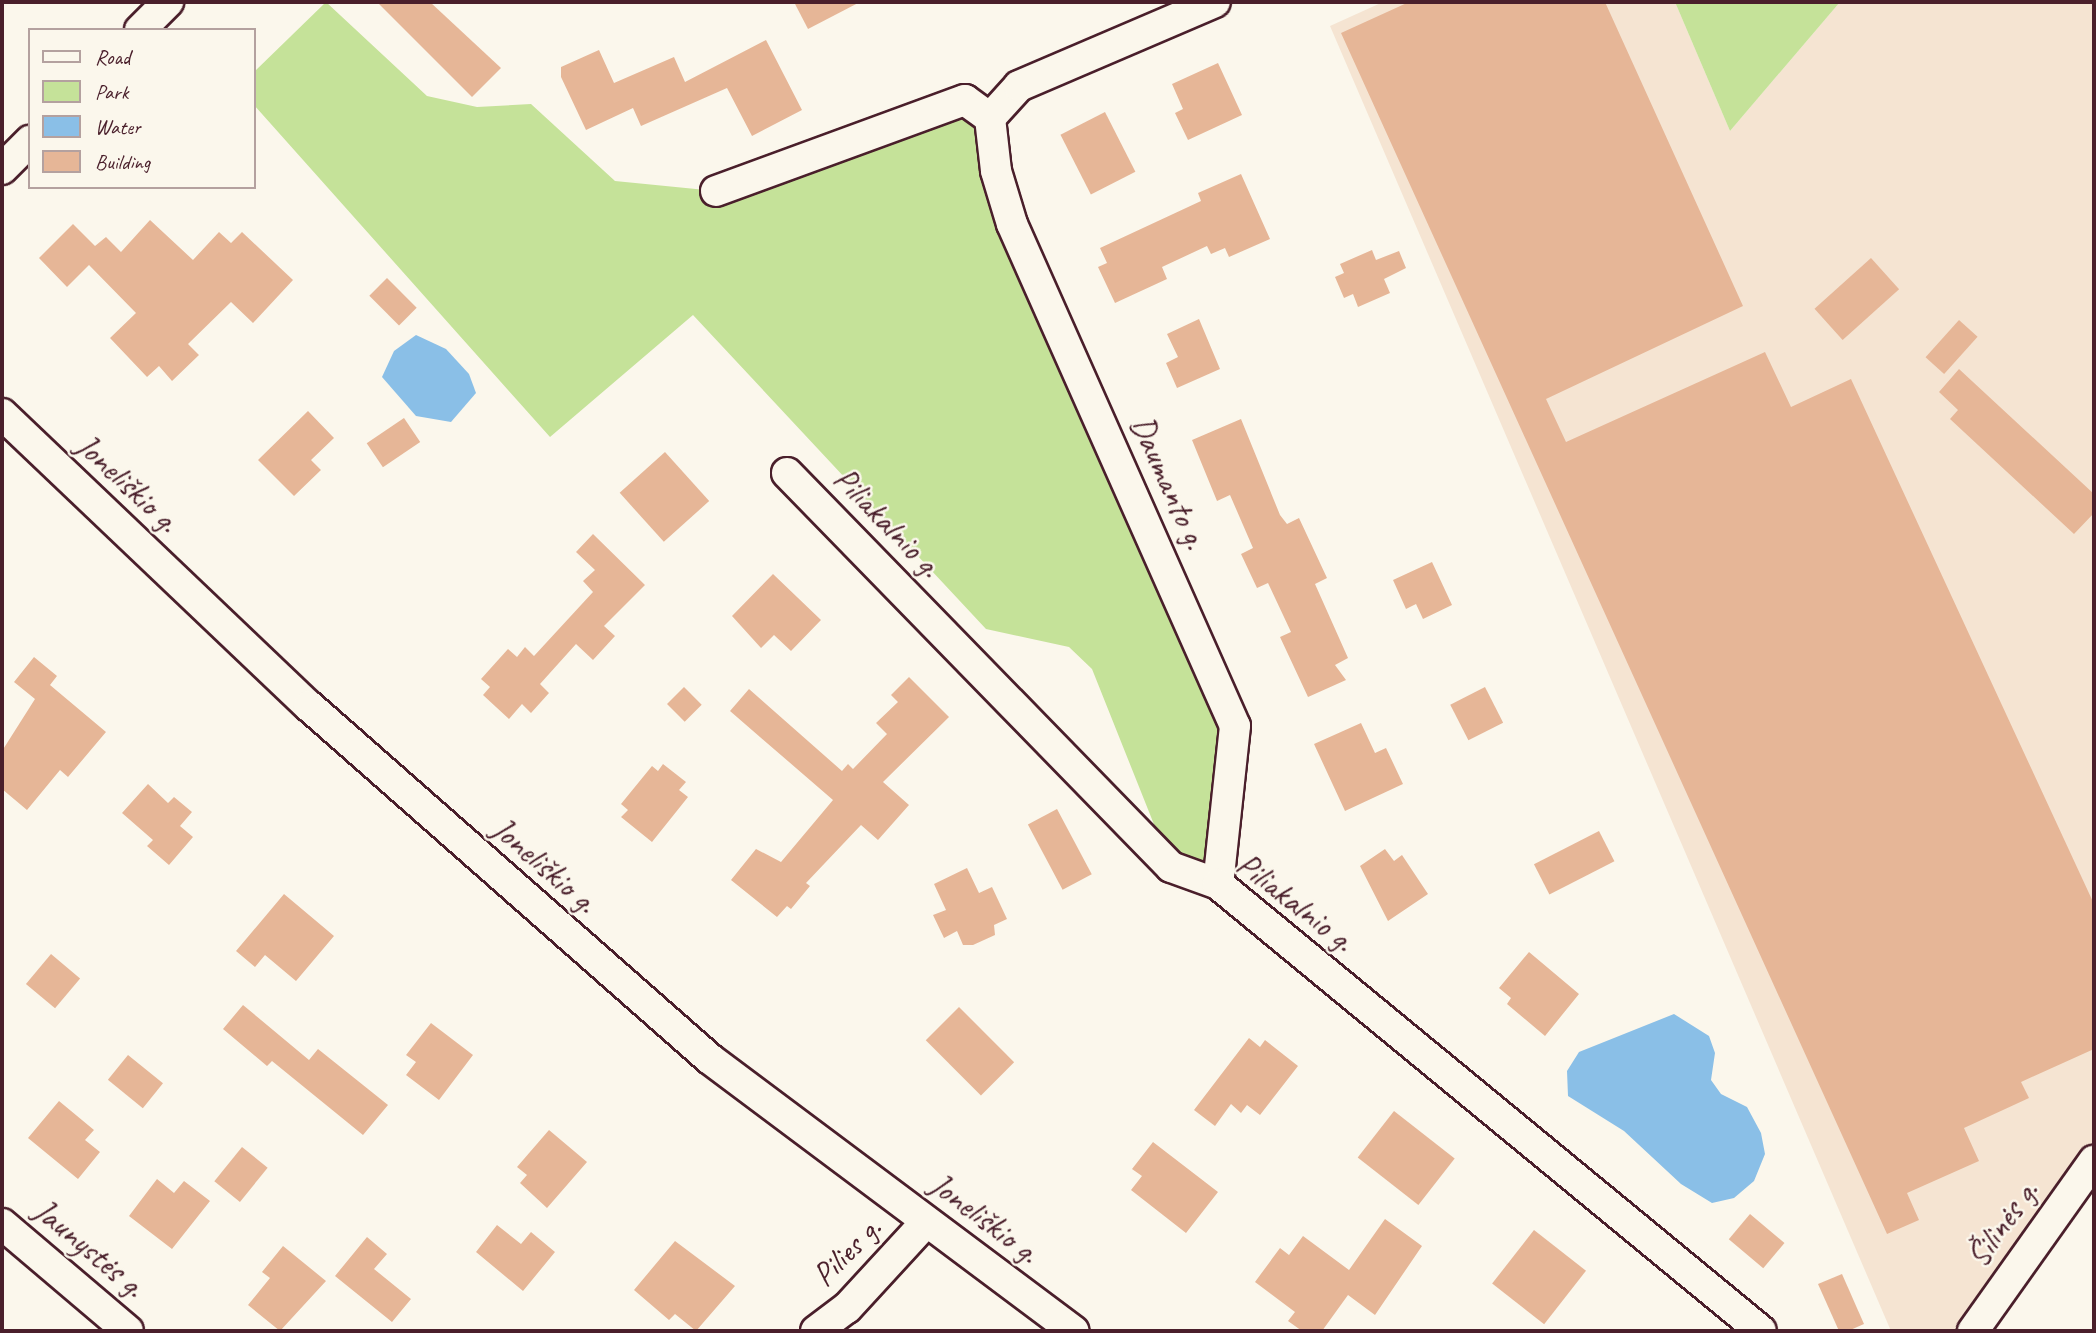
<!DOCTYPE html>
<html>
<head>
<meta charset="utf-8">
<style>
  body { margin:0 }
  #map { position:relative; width:2096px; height:1333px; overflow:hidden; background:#fbf7ec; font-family:Caveat,sans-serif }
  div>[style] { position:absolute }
  .built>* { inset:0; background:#f5e4d2 }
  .green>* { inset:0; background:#c5e299 }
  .water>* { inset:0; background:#8abfe7 }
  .building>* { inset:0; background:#e6b697; transform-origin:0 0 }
  .roads { filter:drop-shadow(2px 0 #4a1f2b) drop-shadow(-2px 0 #4a1f2b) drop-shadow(0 2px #4a1f2b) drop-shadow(0 -2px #4a1f2b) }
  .street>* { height:30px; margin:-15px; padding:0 15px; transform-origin:15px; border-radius:15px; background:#fbf7ec }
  span { translate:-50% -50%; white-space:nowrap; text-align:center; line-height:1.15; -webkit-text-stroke:5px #fbf7ec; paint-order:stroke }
  .street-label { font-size:33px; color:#4a1f2b }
  .frame { position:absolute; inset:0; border:4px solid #4a1f2b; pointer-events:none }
  .legend { position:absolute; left:28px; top:28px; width:228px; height:161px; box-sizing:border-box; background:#fbf7ec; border:2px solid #b4a19f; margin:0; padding:9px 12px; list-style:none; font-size:21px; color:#4a1f2b }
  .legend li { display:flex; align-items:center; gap:14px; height:35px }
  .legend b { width:35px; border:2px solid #b4a19f }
</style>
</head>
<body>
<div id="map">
  <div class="built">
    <i style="clip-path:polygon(1383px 2px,1675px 2px,1730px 131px,1840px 2px,2094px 2px,2094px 1155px,1971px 1331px,1891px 1331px,1330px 26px)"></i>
  </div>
  <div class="green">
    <i style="clip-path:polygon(326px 2px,427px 96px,477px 107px,531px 104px,615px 181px,716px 191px,965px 100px,1235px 726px,1218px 884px,1171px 867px,1092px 669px,1069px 647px,986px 629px,693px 315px,550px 437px,254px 105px,254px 72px)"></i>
    <i style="clip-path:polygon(1675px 2px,1840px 2px,1730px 131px)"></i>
  </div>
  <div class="water">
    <i style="clip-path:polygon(416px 335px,446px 349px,469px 374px,476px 393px,451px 422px,416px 416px,382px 377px,394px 351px)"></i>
    <i style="clip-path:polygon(1674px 1014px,1709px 1036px,1715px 1053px,1711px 1080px,1721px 1094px,1747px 1107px,1761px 1133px,1765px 1154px,1754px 1181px,1734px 1198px,1712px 1203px,1681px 1184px,1624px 1131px,1568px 1096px,1567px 1071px,1579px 1052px)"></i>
  </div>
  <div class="building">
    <i style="clip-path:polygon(377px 2px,430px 2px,501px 68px,472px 97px)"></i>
    <i style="clip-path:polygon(794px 2px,860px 2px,808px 29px)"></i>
    <i style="clip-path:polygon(1409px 2px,1605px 2px,1743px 306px,1546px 399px,1566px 442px,1765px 352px,1791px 407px,1851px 379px,2094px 904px,2094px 1049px,2021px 1082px,2029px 1098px,1964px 1128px,1979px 1161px,1907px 1193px,1919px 1220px,1887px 1234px,1341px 33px)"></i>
    <i style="clip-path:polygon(766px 40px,802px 110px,752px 136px,727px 88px,641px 126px,633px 108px,586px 130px,561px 77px,561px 67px,599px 50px,614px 83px,674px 57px,685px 82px)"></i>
    <i style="clip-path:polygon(1218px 63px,1242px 115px,1188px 140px,1175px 113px,1183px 109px,1172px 84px)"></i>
    <i style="left:1105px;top:112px;width:67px;height:50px;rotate:63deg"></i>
    <i style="clip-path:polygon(1241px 174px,1270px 239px,1229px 257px,1225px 248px,1211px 254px,1207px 246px,1162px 267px,1167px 279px,1115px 303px,1098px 267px,1107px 263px,1100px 248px,1201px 201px,1198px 193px)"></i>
    <i style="clip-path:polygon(150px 220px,193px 260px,219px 232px,231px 243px,242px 232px,293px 280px,253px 323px,231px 302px,188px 344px,199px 355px,172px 381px,159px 366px,147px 377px,110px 338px,136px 313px,89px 265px,67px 287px,39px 258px,73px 224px,95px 246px,106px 237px,121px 252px)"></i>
    <i style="clip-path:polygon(1372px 250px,1376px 260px,1399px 251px,1406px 268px,1384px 279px,1390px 293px,1358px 307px,1353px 294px,1344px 298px,1335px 277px,1344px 273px,1340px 264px)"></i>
    <i style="left:1871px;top:258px;width:42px;height:76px;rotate:48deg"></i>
    <i style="left:387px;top:278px;width:42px;height:25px;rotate:45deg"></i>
    <i style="clip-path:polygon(1199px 319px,1220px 369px,1177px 388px,1166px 363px,1178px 357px,1167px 334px)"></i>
    <i style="left:1959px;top:320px;width:25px;height:50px;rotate:42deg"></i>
    <i style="clip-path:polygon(1959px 369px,2094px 494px,2094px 513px,2074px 534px,1950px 419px,1958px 410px,1939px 392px)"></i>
    <i style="clip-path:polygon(308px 411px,334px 438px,311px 460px,321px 470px,294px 496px,258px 460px)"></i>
    <i style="left:404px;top:418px;width:29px;height:45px;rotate:56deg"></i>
    <i style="clip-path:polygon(1241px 419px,1280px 515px,1287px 524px,1299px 518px,1327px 578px,1315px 584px,1348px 658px,1335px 665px,1346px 680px,1308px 697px,1280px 637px,1291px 632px,1268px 583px,1257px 588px,1241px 554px,1253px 548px,1230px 495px,1217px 501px,1192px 440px)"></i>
    <i style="left:665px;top:452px;width:66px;height:61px;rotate:48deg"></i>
    <i style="clip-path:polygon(593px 534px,645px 585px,604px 626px,615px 636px,593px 660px,576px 644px,540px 684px,549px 693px,531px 713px,522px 704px,509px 719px,483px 695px,490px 687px,481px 679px,508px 649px,517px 657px,525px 647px,534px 656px,593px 592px,583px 581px,595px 570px,576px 552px)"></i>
    <i style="clip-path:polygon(1432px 562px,1452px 605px,1423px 619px,1416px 604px,1406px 609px,1393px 580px)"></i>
    <i style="clip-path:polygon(773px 574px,821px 620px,791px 651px,774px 635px,761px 648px,732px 616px)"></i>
    <i style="clip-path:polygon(34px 657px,57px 676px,50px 685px,106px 732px,68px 777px,60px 770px,27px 810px,2px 789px,2px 751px,35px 699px,14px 682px)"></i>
    <i style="clip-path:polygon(909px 677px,949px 717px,883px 782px,909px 805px,878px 840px,861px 825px,806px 883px,810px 886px,791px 909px,787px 906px,777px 917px,731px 880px,756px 849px,781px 862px,833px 800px,730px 711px,749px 689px,842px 771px,848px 764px,853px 769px,887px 734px,876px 723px,898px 702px,891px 695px)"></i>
    <i style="left:684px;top:687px;width:25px;height:24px;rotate:45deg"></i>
    <i style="left:1485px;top:687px;width:40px;height:39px;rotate:63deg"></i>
    <i style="clip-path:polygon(1361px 723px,1375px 753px,1386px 748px,1403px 784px,1345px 811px,1314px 744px)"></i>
    <i style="clip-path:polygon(663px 764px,686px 782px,679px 790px,688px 797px,652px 842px,621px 817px,628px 810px,621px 804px,652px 766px,658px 771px)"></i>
    <i style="clip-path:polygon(148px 784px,168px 803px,174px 797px,192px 812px,180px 826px,193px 837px,169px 865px,147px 846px,153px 840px,122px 813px)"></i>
    <i style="left:1057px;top:809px;width:74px;height:33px;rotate:62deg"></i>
    <i style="left:1599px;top:831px;width:34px;height:73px;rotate:63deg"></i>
    <i style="clip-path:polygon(1385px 849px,1394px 861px,1402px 855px,1428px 894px,1388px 921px,1360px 866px)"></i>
    <i style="clip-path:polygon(967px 868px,979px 893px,992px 887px,1007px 919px,994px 925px,995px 935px,973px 945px,963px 945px,957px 931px,944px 938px,933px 915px,946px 910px,934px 884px)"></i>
    <i style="clip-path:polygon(284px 894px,334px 936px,296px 981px,265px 955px,255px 967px,236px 951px)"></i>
    <i style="clip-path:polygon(1529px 952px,1579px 994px,1545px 1036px,1507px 1004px,1511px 998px,1499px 988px)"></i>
    <i style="left:51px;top:954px;width:38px;height:39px;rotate:40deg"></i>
    <i style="clip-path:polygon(243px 1005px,309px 1060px,318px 1049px,388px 1105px,363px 1135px,272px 1061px,267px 1066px,223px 1029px)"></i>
    <i style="left:959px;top:1007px;width:78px;height:47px;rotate:45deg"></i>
    <i style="clip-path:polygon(431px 1023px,473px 1055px,439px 1100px,406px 1075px,416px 1062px,406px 1055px)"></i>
    <i style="clip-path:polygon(1249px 1038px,1260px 1047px,1265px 1040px,1298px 1066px,1260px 1115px,1247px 1105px,1241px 1113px,1231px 1104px,1215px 1126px,1194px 1110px)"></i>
    <i style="left:128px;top:1055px;width:45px;height:32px;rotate:39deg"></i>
    <i style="clip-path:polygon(59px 1101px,94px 1130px,85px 1140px,100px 1152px,78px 1179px,28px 1138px)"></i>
    <i style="left:1394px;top:1111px;width:77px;height:59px;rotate:38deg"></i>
    <i style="clip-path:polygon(549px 1130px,587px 1162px,547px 1208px,520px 1183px,527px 1175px,517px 1167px)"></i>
    <i style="clip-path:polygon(1153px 1142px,1218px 1192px,1186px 1233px,1131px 1190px,1142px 1176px,1132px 1169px)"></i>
    <i style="left:242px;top:1147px;width:33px;height:44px;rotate:39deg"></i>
    <i style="clip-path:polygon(157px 1179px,174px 1193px,184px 1181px,210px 1201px,172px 1249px,129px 1216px)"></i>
    <i style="left:1750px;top:1214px;width:45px;height:33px;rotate:40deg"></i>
    <i style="clip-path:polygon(1385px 1219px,1422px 1246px,1375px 1315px,1348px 1295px,1322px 1331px,1302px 1331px,1288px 1321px,1295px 1312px,1255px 1282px,1280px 1248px,1289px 1255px,1303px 1236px,1349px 1270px)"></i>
    <i style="clip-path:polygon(497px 1225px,521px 1244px,531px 1232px,555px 1252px,523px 1291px,476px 1252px)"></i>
    <i style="left:1534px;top:1230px;width:66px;height:68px;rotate:38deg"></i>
    <i style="clip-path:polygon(367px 1237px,387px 1254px,374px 1269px,411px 1299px,392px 1322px,335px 1276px)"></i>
    <i style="clip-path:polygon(675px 1241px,735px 1286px,696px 1331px,675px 1314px,669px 1320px,634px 1290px)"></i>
    <i style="clip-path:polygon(283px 1246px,326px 1281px,280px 1331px,248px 1305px,270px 1278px,262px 1272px)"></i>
    <i style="clip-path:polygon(1842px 1274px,1864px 1324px,1848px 1331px,1839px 1331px,1818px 1284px)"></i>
  </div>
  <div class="roads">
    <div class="street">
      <i style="left:140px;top:30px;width:40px;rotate:-45deg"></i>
      <i style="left:990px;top:118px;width:53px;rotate:83.5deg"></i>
      <i style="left:996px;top:171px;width:55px;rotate:73.2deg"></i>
      <i style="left:1012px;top:224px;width:549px;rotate:66.05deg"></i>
      <i style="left:1235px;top:726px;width:159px;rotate:96.1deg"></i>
      <i style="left:2px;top:169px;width:40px;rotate:-45deg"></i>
      <i style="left:716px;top:191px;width:265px;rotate:-20.1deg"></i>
      <i style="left:965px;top:100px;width:31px;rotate:36deg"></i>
      <i style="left:990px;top:118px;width:43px;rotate:-47.8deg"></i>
      <i style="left:1019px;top:86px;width:213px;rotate:-23.2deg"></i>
      <i style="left:2px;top:414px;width:424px;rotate:43.6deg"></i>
      <i style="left:309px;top:706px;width:534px;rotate:41.36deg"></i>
      <i style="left:710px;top:1059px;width:454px;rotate:36.8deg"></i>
      <i style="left:787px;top:473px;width:550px;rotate:45.74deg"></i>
      <i style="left:1171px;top:867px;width:50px;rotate:19.9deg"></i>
      <i style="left:1218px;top:884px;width:703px;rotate:39.46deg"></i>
      <i style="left:2px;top:1224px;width:165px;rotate:40.3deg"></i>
      <i style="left:816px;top:1331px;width:39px;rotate:-37deg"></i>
      <i style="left:847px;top:1308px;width:117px;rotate:-47.4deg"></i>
      <i style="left:1973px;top:1331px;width:209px;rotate:-54.6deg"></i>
    </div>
  </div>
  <div class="street-label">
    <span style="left:1168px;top:483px;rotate:66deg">Daumanto g.</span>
    <span style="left:127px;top:484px;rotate:43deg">Joneliškio g.</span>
    <span style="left:887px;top:523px;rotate:46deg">Piliakalnio g.</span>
    <span style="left:544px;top:866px;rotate:41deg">Joneliškio g.</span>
    <span style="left:1295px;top:903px;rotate:38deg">Piliakalnio g.</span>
    <span style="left:984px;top:1219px;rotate:37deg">Joneliškio g.</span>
    <span style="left:2003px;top:1224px;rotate:-54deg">Šilinės g.</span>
    <span style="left:89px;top:1249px;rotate:40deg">Jaunystės g.</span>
    <span style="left:847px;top:1252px;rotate:-45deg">Pilies g.</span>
  </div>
  <div class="frame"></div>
  <ul class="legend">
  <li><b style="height:9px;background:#fbf7ec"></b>Road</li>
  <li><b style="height:19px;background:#c5e299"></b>Park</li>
  <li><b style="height:19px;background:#8abfe7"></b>Water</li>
  <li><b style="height:19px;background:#e6b697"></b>Building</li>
  </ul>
</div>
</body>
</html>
